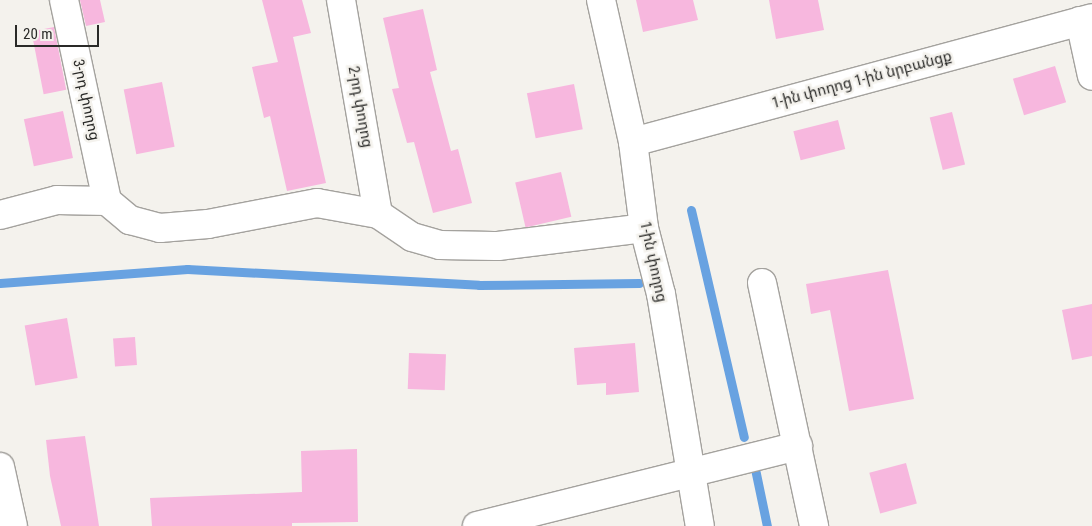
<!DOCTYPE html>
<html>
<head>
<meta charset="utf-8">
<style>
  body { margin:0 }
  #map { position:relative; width:1092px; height:526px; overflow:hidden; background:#f4f2ed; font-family:"Roboto Condensed","Noto Sans Armenian",sans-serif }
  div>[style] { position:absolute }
  .stream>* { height:9px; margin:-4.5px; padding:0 4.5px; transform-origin:4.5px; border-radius:4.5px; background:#68a2e1 }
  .building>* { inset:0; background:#f7b7de; transform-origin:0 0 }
  .roads { filter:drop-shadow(1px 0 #a4a29e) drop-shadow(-1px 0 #a4a29e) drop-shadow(0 1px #a4a29e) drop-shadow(0 -1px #a4a29e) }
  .minor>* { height:28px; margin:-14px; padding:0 14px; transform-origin:14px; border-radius:14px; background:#fff }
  span { translate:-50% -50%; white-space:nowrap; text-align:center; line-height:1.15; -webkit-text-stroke:5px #f4f2ed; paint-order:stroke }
  .street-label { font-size:15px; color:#2a2a28 }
  .scale { position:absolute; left:15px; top:25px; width:84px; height:22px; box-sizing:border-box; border:2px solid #2a2a28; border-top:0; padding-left:6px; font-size:15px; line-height:18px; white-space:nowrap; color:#2a2a28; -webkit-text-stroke:4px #f4f2ed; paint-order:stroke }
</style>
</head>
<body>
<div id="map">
  <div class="stream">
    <i style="left:691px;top:210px;width:233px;rotate:76.9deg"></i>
    <i style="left:0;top:283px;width:188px;rotate:-4.3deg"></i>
    <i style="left:187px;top:269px;width:292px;rotate:3.1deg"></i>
    <i style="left:479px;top:285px;width:160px;rotate:-0.7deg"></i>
    <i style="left:754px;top:464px;width:63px;rotate:78.2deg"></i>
  </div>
  <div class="building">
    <i style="clip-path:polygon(80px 0,100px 0,105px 22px,86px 26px)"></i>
    <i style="clip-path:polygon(262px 0,302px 0,311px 33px,293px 37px,326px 183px,287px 191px,270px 116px,264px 118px,252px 67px,278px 62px)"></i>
    <i style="clip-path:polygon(636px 0,693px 0,698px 20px,643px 32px)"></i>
    <i style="clip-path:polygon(769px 0,818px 0,824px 30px,776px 39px)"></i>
    <i style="clip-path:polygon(423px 9px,437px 70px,430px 72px,451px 151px,458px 149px,472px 203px,433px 213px,414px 142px,407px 143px,392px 89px,399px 88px,383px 18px)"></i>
    <i style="left:54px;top:27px;width:64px;height:23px;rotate:79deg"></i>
    <i style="left:1055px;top:66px;width:38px;height:44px;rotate:73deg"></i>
    <i style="left:162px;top:82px;width:66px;height:39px;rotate:79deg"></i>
    <i style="left:574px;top:84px;width:46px;height:48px;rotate:79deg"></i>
    <i style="left:63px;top:111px;width:48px;height:40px;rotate:78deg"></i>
    <i style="left:952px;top:112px;width:54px;height:23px;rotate:76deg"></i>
    <i style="left:838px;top:120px;width:30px;height:46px;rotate:76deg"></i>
    <i style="left:561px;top:172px;width:46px;height:47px;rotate:77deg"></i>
    <i style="clip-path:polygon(888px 270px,914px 399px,849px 411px,830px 310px,811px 314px,806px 284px)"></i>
    <i style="clip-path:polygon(1092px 304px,1092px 356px,1072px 360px,1062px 310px)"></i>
    <i style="left:67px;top:318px;width:61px;height:43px;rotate:80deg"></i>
    <i style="left:135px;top:337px;width:28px;height:22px;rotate:86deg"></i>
    <i style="clip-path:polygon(635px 343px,639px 392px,606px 395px,606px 383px,577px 385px,574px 348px)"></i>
    <i style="left:409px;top:353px;width:37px;height:36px;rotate:2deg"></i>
    <i style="clip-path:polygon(85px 436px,99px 526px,61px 526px,50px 476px,46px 440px)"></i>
    <i style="clip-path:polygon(357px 449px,358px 522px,292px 523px,292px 526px,152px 526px,150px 498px,302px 492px,301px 451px)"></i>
    <i style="left:906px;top:463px;width:42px;height:38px;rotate:75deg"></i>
  </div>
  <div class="roads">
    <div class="minor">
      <i style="left:64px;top:0;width:206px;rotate:77.9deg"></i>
      <i style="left:341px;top:0;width:217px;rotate:80.2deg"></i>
      <i style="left:601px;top:0;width:146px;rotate:77.3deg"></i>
      <i style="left:633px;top:142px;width:87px;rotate:82.7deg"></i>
      <i style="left:644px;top:228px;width:68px;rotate:75.6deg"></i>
      <i style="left:661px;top:294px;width:235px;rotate:80.5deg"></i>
      <i style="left:1080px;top:21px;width:56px;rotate:77.7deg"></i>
      <i style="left:633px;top:142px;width:475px;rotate:-15.1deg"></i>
      <i style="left:0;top:215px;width:59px;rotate:-14.7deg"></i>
      <i style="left:57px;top:200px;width:50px;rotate:1.1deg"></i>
      <i style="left:107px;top:201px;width:30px;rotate:40deg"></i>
      <i style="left:130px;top:220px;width:31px;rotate:15deg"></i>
      <i style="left:160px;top:228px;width:48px;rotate:-4.8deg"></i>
      <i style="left:208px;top:224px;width:111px;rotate:-10.9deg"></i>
      <i style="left:317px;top:203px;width:62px;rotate:10.2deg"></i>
      <i style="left:378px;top:214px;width:41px;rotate:34.1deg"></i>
      <i style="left:412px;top:237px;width:29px;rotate:16deg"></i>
      <i style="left:440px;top:245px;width:58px;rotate:1deg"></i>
      <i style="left:498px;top:246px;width:147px;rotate:-7deg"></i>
      <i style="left:762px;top:283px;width:249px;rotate:77.9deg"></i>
      <i style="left:0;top:467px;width:60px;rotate:77.6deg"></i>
      <i style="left:477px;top:526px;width:331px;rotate:-14deg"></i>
    </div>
  </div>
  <div class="street-label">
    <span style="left:862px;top:80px;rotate:-15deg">1-ին փողոց 1-ին նրբանցք</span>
    <span style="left:86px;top:100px;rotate:78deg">3-րդ փողոց</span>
    <span style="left:360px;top:107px;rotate:80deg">2-րդ փողոց</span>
    <span style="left:653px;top:262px;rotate:78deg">1-ին փողոց</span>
  </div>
  <div class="scale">20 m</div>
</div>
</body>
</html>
